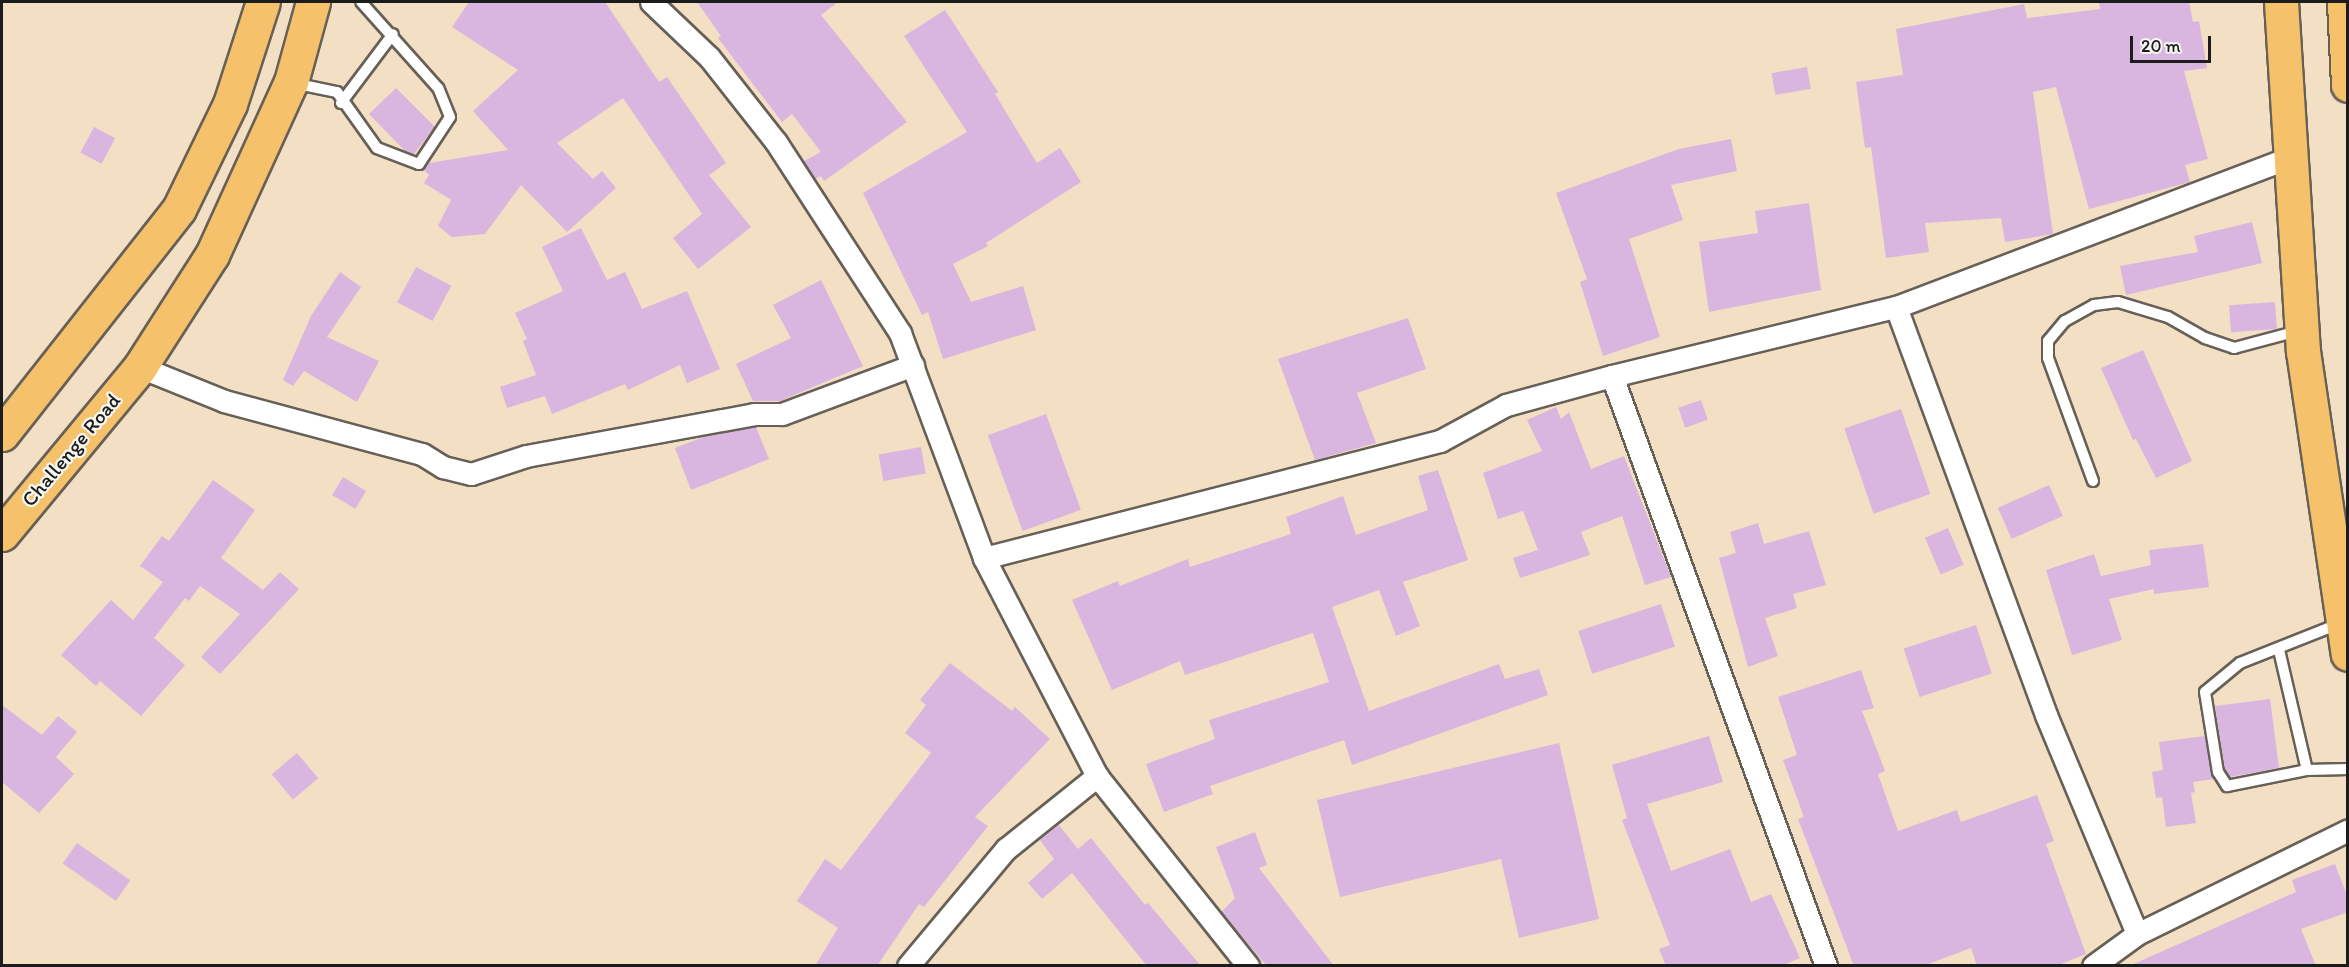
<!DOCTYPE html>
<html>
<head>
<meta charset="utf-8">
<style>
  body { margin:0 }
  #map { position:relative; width:2349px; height:967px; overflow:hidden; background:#f3dfc4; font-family:Itim,sans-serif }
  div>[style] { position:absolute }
  .building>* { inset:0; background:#d9b6df; transform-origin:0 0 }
  .roads { filter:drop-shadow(2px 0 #676057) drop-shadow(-2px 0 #676057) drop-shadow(0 2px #676057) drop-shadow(0 -2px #676057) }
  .lane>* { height:10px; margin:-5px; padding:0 5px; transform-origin:5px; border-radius:5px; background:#fff }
  .street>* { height:21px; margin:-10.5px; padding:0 10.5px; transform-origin:10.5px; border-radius:10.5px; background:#fff }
  .primary>* { height:33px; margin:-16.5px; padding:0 16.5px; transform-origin:16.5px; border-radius:16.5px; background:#f5c16b }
  .highway>* { height:33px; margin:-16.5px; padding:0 16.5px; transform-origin:16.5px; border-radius:16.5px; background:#f5c16b }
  span { translate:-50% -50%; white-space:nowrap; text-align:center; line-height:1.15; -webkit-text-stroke:4.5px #f6f6f2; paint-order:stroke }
  .street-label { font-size:21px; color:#1c1c1c }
  .frame { position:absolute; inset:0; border:3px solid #1c1c1c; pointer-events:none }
  .scale { position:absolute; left:2130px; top:36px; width:81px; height:27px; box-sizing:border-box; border:3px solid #1c1c1c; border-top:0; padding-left:8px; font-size:18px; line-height:21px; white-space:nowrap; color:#1c1c1c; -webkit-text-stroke:4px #f6f6f2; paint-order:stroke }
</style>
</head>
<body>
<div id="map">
  <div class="building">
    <i style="clip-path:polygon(469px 2px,605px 2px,659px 82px,667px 77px,726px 163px,709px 175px,751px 227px,698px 269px,673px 238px,702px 214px,623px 98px,557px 143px,593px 179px,602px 171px,616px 188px,567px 232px,521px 185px,485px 234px,452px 237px,438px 226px,451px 200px,424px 183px,429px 175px,424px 170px,429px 163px,508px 150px,473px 111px,518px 70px,452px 27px)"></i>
    <i style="clip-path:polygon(697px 2px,838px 2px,821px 15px,907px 122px,824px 181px,821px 176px,815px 179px,804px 161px,821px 152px,792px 114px,782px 122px,718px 38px,721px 36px)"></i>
    <i style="clip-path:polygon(2099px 2px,2189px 2px,2193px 22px,2199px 21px,2207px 68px,2184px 71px,2208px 159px,2185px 165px,2190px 182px,2089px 209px,2056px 87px,2033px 92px,2053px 234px,2005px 242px,2001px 218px,1925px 223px,1929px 252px,1886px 258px,1871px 147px,1865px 148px,1856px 82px,1903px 75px,1896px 29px,2024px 4px,2027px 18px,2100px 9px)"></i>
    <i style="clip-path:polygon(945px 10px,998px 92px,995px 94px,1037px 163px,1060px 148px,1081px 182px,986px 243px,988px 246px,953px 264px,971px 302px,1023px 286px,1036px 330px,943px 359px,928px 312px,922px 315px,863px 193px,967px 132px,904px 36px)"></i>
    <i style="left:1807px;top:67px;width:22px;height:36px;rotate:80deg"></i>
    <i style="clip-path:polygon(396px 88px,435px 127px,414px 154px,405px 151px,369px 114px)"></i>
    <i style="left:94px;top:127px;width:24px;height:29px;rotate:28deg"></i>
    <i style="clip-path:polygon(1731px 139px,1737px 171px,1671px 185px,1683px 220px,1629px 239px,1660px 337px,1603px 356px,1580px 282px,1587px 279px,1556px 193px,1679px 149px)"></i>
    <i style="clip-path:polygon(1809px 203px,1821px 290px,1709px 312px,1699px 242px,1758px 233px,1755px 211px)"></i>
    <i style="clip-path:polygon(2252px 222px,2262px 263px,2126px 295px,2120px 266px,2198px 252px,2194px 236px)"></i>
    <i style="clip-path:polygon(581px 228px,607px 280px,625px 272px,642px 309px,687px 291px,720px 369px,687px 383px,680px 365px,628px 390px,625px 384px,552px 414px,545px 396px,507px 408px,500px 387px,536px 375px,523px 341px,527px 339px,515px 313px,563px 291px,542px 247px)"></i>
    <i style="left:416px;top:267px;width:40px;height:40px;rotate:28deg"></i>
    <i style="clip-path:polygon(340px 272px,361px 287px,327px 337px,379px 361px,357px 402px,304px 371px,293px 386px,283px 380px,311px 316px)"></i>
    <i style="clip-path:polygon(821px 280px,863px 366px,780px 401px,753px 401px,736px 364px,791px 338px,773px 305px)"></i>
    <i style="left:2275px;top:302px;width:27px;height:46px;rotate:86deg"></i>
    <i style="clip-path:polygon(1408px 318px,1426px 369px,1357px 393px,1376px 443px,1315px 460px,1278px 359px)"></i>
    <i style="clip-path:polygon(2143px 350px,2192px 461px,2156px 478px,2136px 439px,2133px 440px,2101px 368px)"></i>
    <i style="left:1701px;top:400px;width:21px;height:24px;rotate:71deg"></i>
    <i style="clip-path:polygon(1556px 407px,1561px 419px,1569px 412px,1591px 469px,1624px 456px,1671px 577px,1645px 585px,1622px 516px,1581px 532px,1590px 555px,1520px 578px,1513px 558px,1538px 550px,1523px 511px,1498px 519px,1483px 473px,1542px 451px,1527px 420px)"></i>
    <i style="left:1901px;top:409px;width:90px;height:60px;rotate:71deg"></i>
    <i style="left:1046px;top:414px;width:102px;height:62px;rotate:70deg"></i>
    <i style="clip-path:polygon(756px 427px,769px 459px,691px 490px,675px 448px,706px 436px)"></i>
    <i style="left:921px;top:447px;width:27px;height:43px;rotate:80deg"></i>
    <i style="clip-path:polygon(1438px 470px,1468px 560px,1403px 582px,1420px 626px,1396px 636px,1379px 590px,1332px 607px,1369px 711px,1499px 664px,1505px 679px,1539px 669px,1548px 695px,1352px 765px,1344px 740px,1210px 786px,1213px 794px,1164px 812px,1146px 764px,1215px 739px,1209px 720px,1329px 682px,1313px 633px,1185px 675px,1180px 661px,1112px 690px,1072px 600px,1118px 581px,1120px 586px,1188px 559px,1190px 567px,1291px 534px,1286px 517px,1343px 496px,1356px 535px,1428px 510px,1418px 476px)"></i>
    <i style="left:343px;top:477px;width:27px;height:21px;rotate:31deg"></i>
    <i style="clip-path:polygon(213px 480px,255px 510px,221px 558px,263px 590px,280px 572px,299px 589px,220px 674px,201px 657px,240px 614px,200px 586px,189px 601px,185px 598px,154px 638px,185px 665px,141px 716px,100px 681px,96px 686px,61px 655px,111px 600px,133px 620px,163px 582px,140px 566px,162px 536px,169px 541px)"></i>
    <i style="left:2049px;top:485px;width:34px;height:56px;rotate:66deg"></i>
    <i style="clip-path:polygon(1758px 523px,1764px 544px,1809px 531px,1826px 585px,1793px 594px,1797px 608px,1765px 618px,1778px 656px,1748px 667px,1719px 558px,1736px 553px,1730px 532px)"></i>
    <i style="left:1948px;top:528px;width:40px;height:25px;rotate:67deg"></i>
    <i style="clip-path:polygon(2203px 544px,2209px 587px,2154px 594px,2154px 589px,2109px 599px,2122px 640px,2072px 655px,2046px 570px,2094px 554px,2101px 576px,2151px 565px,2149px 550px)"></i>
    <i style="left:1661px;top:604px;width:45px;height:87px;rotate:72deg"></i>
    <i style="left:1976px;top:625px;width:51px;height:76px;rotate:72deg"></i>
    <i style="clip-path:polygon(950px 663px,1012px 711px,1015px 707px,1050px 739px,975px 817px,988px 826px,924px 907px,919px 904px,877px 966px,815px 966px,838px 928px,797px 901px,825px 859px,841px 870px,931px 753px,905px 733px,926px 705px,920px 700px)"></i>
    <i style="clip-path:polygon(1861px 670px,1874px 708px,1862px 711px,1885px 771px,1878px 774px,1898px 831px,1957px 810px,1961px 822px,2037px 795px,2054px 841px,2046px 844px,2086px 954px,2056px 966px,1977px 966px,1971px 948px,1923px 966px,1854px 966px,1798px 819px,1804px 817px,1783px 760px,1797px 755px,1778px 697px)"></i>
    <i style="clip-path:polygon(2270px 699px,2279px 768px,2230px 777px,2225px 769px,2215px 706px)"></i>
    <i style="clip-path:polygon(2px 705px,42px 735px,58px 716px,77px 732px,56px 757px,74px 774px,39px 813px,2px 782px)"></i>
    <i style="clip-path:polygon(1709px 736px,1723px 782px,1647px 804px,1671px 871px,1730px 849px,1751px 902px,1771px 894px,1800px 958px,1781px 966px,1666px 966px,1659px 949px,1670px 945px,1622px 820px,1627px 818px,1612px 765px)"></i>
    <i style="clip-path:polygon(2205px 736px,2214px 779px,2193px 782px,2195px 792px,2191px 793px,2196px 823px,2166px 827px,2162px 797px,2156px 798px,2152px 772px,2163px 770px,2159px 742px)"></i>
    <i style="clip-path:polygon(1559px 743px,1599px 919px,1519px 938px,1501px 859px,1340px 897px,1317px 800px)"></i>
    <i style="left:297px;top:753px;width:33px;height:33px;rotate:50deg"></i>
    <i style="clip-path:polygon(1059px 825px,1078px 849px,1091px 838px,1145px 905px,1148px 903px,1201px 966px,1147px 966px,1072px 873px,1042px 899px,1028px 883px,1054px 859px,1040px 840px)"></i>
    <i style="clip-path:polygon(1255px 832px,1267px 865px,1259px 868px,1334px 966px,1267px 966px,1221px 912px,1235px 898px,1216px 847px)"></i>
    <i style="left:77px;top:843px;width:65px;height:25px;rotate:35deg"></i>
    <i style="clip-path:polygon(2335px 864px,2348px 898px,2348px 912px,2301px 929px,2316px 966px,2129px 966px,2296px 892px,2292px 880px)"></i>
  </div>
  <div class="roads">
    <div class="lane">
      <i style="left:293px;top:83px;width:45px;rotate:11.6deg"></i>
      <i style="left:337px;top:92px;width:69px;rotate:54.5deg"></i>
      <i style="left:377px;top:148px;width:45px;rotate:20.9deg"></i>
      <i style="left:419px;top:164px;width:56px;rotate:-56.6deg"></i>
      <i style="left:450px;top:117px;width:31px;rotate:-112deg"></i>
      <i style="left:438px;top:88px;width:115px;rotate:-131.8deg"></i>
      <i style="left:341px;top:103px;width:86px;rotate:-53deg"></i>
      <i style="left:2093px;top:481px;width:131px;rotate:-110.1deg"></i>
      <i style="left:2048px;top:358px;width:17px;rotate:-90deg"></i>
      <i style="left:2048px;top:341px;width:26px;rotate:-50deg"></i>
      <i style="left:2065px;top:321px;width:33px;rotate:-29deg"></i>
      <i style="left:2094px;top:305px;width:24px;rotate:-7deg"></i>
      <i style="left:2118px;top:302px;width:52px;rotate:16.7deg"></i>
      <i style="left:2168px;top:317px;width:43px;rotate:29.6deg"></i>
      <i style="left:2205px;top:338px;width:31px;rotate:19deg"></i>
      <i style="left:2234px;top:348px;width:66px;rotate:-14.9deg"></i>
      <i style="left:2341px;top:623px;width:109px;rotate:158.4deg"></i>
      <i style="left:2240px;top:663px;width:45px;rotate:140.4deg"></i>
      <i style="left:2205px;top:692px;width:81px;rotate:80.8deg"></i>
      <i style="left:2218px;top:772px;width:17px;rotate:57deg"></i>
      <i style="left:2227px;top:786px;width:82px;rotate:-11.3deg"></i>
      <i style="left:2307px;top:770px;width:41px;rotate:-1.4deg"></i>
      <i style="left:2279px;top:650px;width:123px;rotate:76.9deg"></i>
    </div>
    <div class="street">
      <i style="left:651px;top:2px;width:80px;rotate:43.5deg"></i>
      <i style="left:709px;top:57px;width:108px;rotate:51.8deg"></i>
      <i style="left:776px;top:142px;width:228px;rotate:57deg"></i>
      <i style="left:900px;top:333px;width:240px;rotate:69.5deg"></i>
      <i style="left:984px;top:558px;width:246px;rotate:62.6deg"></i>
      <i style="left:1097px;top:776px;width:243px;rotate:51.5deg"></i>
      <i style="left:1896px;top:307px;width:435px;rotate:69.8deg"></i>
      <i style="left:2046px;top:715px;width:237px;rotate:67.4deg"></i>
      <i style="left:140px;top:367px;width:91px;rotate:22deg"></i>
      <i style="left:224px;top:401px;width:205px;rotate:15deg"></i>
      <i style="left:422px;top:454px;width:25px;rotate:32deg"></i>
      <i style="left:443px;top:467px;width:29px;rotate:14deg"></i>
      <i style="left:471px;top:474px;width:58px;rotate:-18.1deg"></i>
      <i style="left:526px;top:456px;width:232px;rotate:-10.4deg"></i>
      <i style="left:754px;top:414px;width:28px"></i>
      <i style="left:782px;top:414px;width:140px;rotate:-20.5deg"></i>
      <i style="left:1612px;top:376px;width:628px;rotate:70.06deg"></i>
      <i style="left:984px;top:558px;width:471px;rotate:-14.4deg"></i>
      <i style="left:1440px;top:441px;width:75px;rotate:-28.6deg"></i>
      <i style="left:1506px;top:405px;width:110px;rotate:-15.3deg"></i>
      <i style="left:1612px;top:376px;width:292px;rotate:-13.7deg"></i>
      <i style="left:1896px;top:307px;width:419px;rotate:-20.8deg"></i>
      <i style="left:908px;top:966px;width:153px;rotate:-50.1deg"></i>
      <i style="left:1006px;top:849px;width:117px;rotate:-38.7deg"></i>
      <i style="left:2093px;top:966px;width:54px;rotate:-36deg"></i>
      <i style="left:2137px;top:934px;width:235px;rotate:-26.2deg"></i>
    </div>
    <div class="primary">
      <i style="left:2px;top:434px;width:286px;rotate:-51.8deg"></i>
      <i style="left:179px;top:209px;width:117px;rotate:-64.1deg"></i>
      <i style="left:230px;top:104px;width:107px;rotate:-72.1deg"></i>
      <i style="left:2px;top:534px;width:217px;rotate:-50.4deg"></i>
      <i style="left:140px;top:367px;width:133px;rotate:-57.3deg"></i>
      <i style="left:212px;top:255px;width:190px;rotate:-65.5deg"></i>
      <i style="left:291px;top:82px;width:83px;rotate:-74.6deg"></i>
    </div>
    <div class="highway">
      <i style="left:2281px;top:2px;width:350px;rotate:86.4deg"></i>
      <i style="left:2303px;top:351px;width:306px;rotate:81.6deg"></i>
      <i style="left:2344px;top:2px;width:83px;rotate:87.2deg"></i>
    </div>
  </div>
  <div class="street-label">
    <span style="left:71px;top:450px;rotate:-50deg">Challenge Road</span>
  </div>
  <div class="frame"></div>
  <div class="scale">20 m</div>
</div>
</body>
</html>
